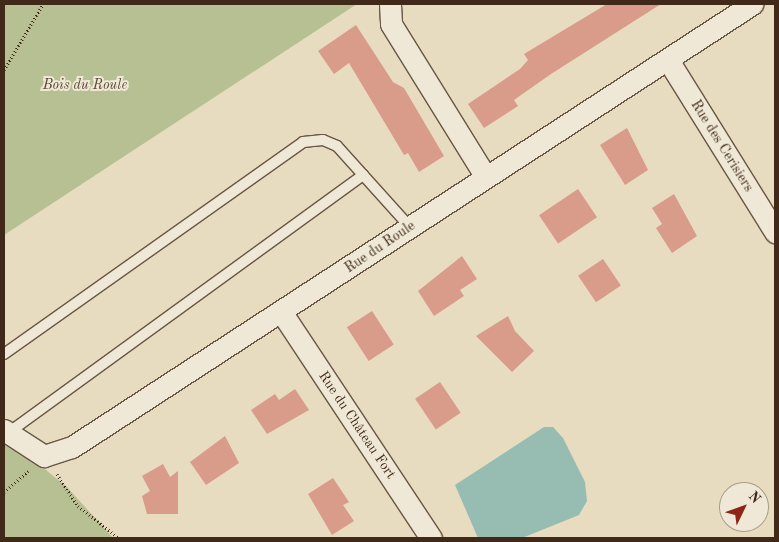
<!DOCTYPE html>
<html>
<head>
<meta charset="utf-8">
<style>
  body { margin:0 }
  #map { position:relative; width:779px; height:542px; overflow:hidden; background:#e7dcc0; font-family:"Old Standard TT",serif }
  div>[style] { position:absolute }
  .green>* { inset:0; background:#b6c092 }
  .water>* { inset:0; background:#97bcb1 }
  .building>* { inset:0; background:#d99b8a; transform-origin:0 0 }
  .path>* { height:3px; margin-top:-1.5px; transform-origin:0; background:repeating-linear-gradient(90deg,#41291a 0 1px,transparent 0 3.5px) }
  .roads { filter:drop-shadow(1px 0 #6a5644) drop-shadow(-1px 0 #6a5644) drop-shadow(0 1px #6a5644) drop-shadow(0 -1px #6a5644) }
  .lane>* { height:10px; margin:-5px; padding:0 5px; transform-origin:5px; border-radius:5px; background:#efe8d6 }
  .street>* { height:21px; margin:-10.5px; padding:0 10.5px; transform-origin:10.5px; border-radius:10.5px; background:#efe8d6 }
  span { translate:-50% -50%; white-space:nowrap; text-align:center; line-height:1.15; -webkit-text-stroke:4px #efe8d6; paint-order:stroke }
  .park-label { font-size:14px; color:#584732; font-style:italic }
  .street-label { font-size:14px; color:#41291a }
  .frame { position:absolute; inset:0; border:5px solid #41291a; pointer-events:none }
  .north { position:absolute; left:719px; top:482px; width:50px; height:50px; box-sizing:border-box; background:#efe8d6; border:1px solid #a99c8b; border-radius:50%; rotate:48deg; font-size:14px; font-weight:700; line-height:20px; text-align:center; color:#41291a }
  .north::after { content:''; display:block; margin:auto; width:18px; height:22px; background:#8f2418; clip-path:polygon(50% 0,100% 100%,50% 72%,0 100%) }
</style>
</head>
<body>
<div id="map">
  <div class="green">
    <i style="clip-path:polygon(4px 4px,357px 4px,4px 235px)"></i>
    <i style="clip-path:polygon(4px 436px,67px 487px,113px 538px,4px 538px)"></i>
  </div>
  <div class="water">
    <i style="clip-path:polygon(544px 427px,553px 427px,563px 438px,585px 482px,587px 501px,579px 515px,522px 538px,478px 538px,455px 485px)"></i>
  </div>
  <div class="building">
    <i style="clip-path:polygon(607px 4px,661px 4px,551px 74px,514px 100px,518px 106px,484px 128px,468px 104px,520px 69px,528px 60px,524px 54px)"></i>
    <i style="clip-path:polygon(356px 25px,393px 82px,404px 88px,444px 156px,419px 172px,408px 153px,404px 155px,349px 63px,334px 74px,318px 51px)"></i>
    <i style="clip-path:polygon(627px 128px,648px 170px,625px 185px,600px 145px)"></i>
    <i style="left:578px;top:189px;width:34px;height:47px;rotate:56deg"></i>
    <i style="clip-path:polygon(674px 194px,697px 236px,672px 253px,656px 228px,662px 224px,652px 208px)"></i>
    <i style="clip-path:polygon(462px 256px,477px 279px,460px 290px,464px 296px,434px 316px,418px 291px)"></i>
    <i style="left:603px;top:259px;width:32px;height:30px;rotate:56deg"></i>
    <i style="left:372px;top:311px;width:40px;height:30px;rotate:57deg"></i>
    <i style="clip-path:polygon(508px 316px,515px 331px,534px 351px,512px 372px,476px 336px)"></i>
    <i style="left:440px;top:382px;width:37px;height:30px;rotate:56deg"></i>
    <i style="clip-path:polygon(295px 389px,309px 410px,267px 434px,251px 410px,275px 394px,279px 400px)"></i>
    <i style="clip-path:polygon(225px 436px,239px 463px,206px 485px,190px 462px)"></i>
    <i style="clip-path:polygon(163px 464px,170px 477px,178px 471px,178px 514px,147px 514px,142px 496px,150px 491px,142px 476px)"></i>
    <i style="clip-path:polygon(333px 478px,349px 502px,343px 505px,354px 521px,332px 535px,308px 494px)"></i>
  </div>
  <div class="path">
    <i style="left:4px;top:70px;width:77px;rotate:-59.4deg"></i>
    <i style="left:57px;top:474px;width:38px;rotate:57deg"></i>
    <i style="left:78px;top:506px;width:52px;rotate:38deg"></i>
    <i style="left:4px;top:492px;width:32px;rotate:-41deg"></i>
  </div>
  <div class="roads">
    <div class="lane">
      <i style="left:4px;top:354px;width:367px;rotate:-35.3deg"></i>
      <i style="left:303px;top:142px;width:20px;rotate:-6deg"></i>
      <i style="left:323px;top:140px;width:15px;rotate:23deg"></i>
      <i style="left:337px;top:146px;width:109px;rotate:48deg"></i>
      <i style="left:8px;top:433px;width:439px;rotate:-36deg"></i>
    </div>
    <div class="street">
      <i style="left:390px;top:4px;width:20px;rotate:87deg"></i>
      <i style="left:391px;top:24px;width:180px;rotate:58.2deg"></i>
      <i style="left:668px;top:60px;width:203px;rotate:58.1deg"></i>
      <i style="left:282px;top:313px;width:270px;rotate:56.5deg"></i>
      <i style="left:4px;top:430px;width:48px;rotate:33deg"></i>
      <i style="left:44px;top:456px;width:29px;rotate:-18deg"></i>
      <i style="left:72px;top:447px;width:812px;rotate:-33.08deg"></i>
    </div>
  </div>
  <div class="park-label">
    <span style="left:85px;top:85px">Bois du Roule</span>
  </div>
  <div class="street-label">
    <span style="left:722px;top:146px;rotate:58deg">Rue des Cerisiers</span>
    <span style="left:380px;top:247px;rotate:-34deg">Rue du Roule</span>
    <span style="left:357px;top:425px;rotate:56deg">Rue du Château Fort</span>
  </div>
  <div class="frame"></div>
  <div class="north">N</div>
</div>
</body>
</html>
